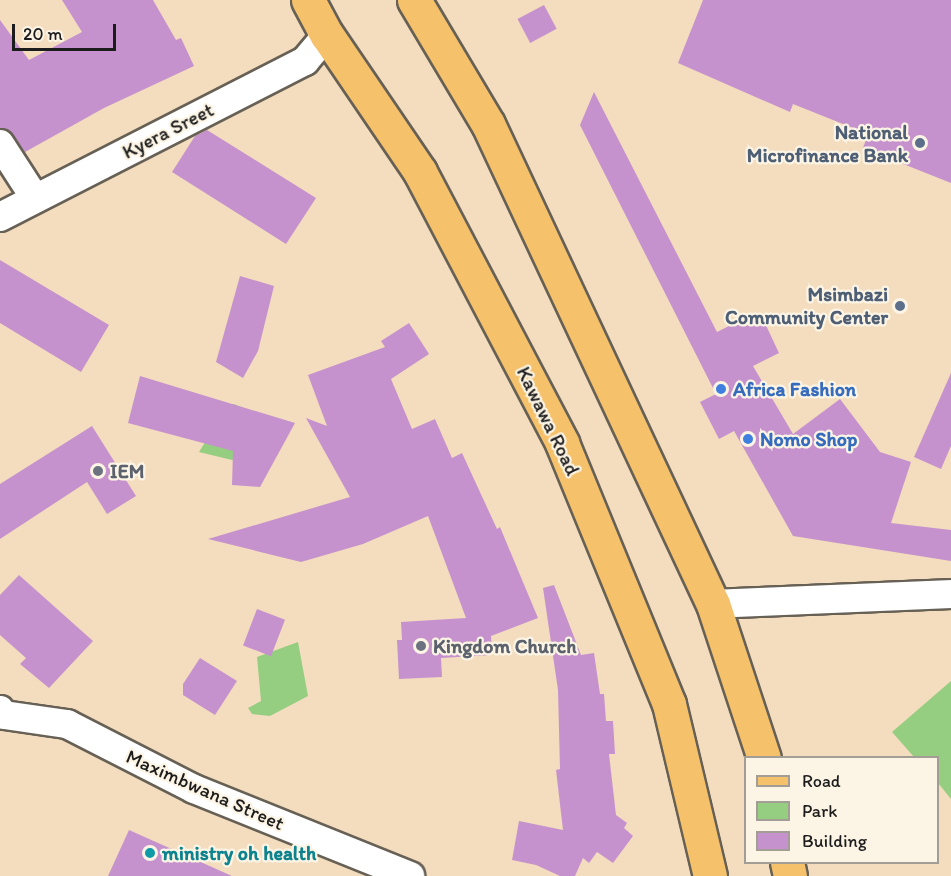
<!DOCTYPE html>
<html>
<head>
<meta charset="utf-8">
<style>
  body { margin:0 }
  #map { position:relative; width:951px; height:876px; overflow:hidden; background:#f3ddbe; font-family:Itim,sans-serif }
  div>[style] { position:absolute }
  .green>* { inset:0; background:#95ce81 }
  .building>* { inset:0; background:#c692cd; transform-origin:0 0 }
  .roads { filter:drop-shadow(2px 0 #676055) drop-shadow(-2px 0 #676055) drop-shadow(0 2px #676055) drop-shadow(0 -2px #676055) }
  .street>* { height:28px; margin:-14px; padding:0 14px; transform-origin:14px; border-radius:14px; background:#fff }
  .primary>* { height:33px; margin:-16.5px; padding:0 16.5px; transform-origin:16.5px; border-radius:16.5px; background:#f5c16b }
  .dots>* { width:16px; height:16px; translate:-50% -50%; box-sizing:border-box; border:3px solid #fcf5e5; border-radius:50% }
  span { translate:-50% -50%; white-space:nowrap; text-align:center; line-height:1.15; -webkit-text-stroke:4.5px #fcf5e5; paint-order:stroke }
  .street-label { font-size:20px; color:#1c1c1c }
  .service-label { font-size:20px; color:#4e5e75; font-weight:700 }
  .right { translate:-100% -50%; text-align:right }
  .shop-label { font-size:20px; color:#366cbe; font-weight:700 }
  .left { translate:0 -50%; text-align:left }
  .worship-label { font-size:20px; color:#5b616d; font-weight:700 }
  .culture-label { font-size:20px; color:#0d838f; font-weight:700 }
  .legend { position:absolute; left:744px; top:756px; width:195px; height:108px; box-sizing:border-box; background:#fcf5e5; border:2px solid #a29e95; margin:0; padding:8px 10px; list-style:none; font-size:18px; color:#1c1c1c }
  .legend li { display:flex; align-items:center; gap:12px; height:30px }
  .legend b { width:30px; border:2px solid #a29e95 }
  .scale { position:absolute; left:12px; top:24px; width:104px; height:27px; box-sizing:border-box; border:3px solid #1c1c1c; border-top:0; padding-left:8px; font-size:18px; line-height:21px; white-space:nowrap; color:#1c1c1c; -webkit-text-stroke:4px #fcf5e5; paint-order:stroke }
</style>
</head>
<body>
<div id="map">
  <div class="green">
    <i style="clip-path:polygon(234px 404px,246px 409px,243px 458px,232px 460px,199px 452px,228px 405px)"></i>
    <i style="clip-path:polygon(298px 642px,308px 696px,270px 716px,252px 714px,248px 708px,261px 701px,257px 657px)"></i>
    <i style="clip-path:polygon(951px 681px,951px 799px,938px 783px,938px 758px,914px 757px,892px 732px)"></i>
  </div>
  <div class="building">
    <i style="clip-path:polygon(62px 0,153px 0,176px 40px,181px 38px,194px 66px,104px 108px,25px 152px,13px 135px,0 128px,0 20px,29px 60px,82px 32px)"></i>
    <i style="clip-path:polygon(703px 0,951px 0,951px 183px,863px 148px,868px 134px,793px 104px,790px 112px,678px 63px)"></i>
    <i style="left:544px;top:5px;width:27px;height:30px;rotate:62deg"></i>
    <i style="clip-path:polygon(594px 92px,717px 332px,745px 318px,748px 326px,763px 319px,779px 353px,753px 366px,793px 434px,840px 399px,880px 452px,911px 462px,891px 523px,951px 530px,951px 561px,793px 536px,734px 431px,719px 439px,700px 402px,716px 394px,580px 125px)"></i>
    <i style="clip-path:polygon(207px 130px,316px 198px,286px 244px,172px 172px,195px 136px)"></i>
    <i style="clip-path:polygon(0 260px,109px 325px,81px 372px,0 323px)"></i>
    <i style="clip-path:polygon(240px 276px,274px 286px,258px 351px,243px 378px,216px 362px)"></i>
    <i style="clip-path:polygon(409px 323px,429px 354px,391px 379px,412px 429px,435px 419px,452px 458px,462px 453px,497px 529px,500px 527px,538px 618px,491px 636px,492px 655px,441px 658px,442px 677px,399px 679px,397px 640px,402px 640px,401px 622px,466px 618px,428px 516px,363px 544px,301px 562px,208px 539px,350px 497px,306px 418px,327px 426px,308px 375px,385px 347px,381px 341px)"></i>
    <i style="clip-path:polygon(951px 373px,951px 446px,941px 469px,914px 457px)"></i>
    <i style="clip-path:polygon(140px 376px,295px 423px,260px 487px,232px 485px,233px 451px,128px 423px)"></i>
    <i style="clip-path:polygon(92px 426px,136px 496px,107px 514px,87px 482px,0 539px,0 484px)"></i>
    <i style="clip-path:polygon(19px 575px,93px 641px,49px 688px,20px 664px,26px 658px,0 635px,0 595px)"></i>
    <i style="clip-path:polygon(554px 585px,581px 655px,594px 653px,600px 694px,604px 694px,606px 721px,613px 721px,615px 754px,609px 754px,616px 815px,627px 823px,624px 828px,633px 836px,613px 863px,597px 852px,589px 863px,583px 858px,575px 876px,560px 876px,536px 865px,512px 860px,519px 821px,563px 830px,556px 770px,560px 769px,558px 690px,543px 588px)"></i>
    <i style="left:257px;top:609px;width:30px;height:39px;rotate:21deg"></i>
    <i style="clip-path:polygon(200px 658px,237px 681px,215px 715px,183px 695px,183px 684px)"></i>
    <i style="clip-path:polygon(129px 830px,232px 876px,108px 876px)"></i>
  </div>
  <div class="roads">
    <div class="street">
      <i style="left:0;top:144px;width:64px;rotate:57.1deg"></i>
      <i style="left:0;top:217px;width:343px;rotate:-27.1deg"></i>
      <i style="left:305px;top:61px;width:34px;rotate:-50deg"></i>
      <i style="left:713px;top:604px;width:238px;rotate:-2.4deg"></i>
      <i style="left:0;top:710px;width:6px;rotate:51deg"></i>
      <i style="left:4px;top:715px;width:64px;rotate:8.1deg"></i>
      <i style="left:67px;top:724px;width:143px;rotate:27.1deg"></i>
      <i style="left:194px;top:789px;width:233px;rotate:21.9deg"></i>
    </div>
    <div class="primary">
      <i style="left:308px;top:0;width:40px;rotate:62deg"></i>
      <i style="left:327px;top:35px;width:166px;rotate:55.8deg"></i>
      <i style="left:420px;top:172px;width:306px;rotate:62.3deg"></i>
      <i style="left:562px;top:443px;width:282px;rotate:67.7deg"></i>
      <i style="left:669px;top:704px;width:177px;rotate:76.6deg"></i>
      <i style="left:414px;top:0;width:144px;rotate:59.2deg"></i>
      <i style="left:488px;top:124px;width:530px;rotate:64.89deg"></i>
      <i style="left:713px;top:604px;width:162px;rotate:71.7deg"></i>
      <i style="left:787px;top:862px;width:14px;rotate:78deg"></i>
    </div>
  </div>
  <div class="dots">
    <i style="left:920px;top:143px;background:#5c6f8a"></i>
    <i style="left:900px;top:306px;background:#5c6f8a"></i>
    <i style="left:721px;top:389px;background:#3f7fe0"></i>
    <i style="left:748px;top:439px;background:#3f7fe0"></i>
    <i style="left:98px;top:471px;background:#6b7280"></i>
    <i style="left:421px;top:646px;background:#6b7280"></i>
    <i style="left:150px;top:853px;background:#0f9aa8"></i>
  </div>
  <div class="street-label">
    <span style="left:168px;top:131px;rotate:-27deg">Kyera Sreet</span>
    <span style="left:548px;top:421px;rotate:64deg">Kawawa Road</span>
    <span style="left:205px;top:790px;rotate:24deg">Maximbwana Street</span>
  </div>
  <div class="service-label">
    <span class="right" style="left:908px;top:144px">National<br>Microfinance Bank</span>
    <span class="right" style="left:888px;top:306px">Msimbazi<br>Community Center</span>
  </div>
  <div class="shop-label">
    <span class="left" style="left:733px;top:389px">Africa Fashion</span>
    <span class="left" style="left:760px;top:439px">Nomo Shop</span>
  </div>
  <div class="worship-label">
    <span class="left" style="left:110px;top:471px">IEM</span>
    <span class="left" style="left:433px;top:646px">Kingdom Church</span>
  </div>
  <div class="culture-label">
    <span class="left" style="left:162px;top:853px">ministry oh health</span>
  </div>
  <ul class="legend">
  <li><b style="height:8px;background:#f5c16b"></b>Road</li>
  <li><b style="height:16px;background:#95ce81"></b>Park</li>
  <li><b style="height:16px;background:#c692cd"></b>Building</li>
  </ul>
  <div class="scale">20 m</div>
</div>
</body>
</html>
